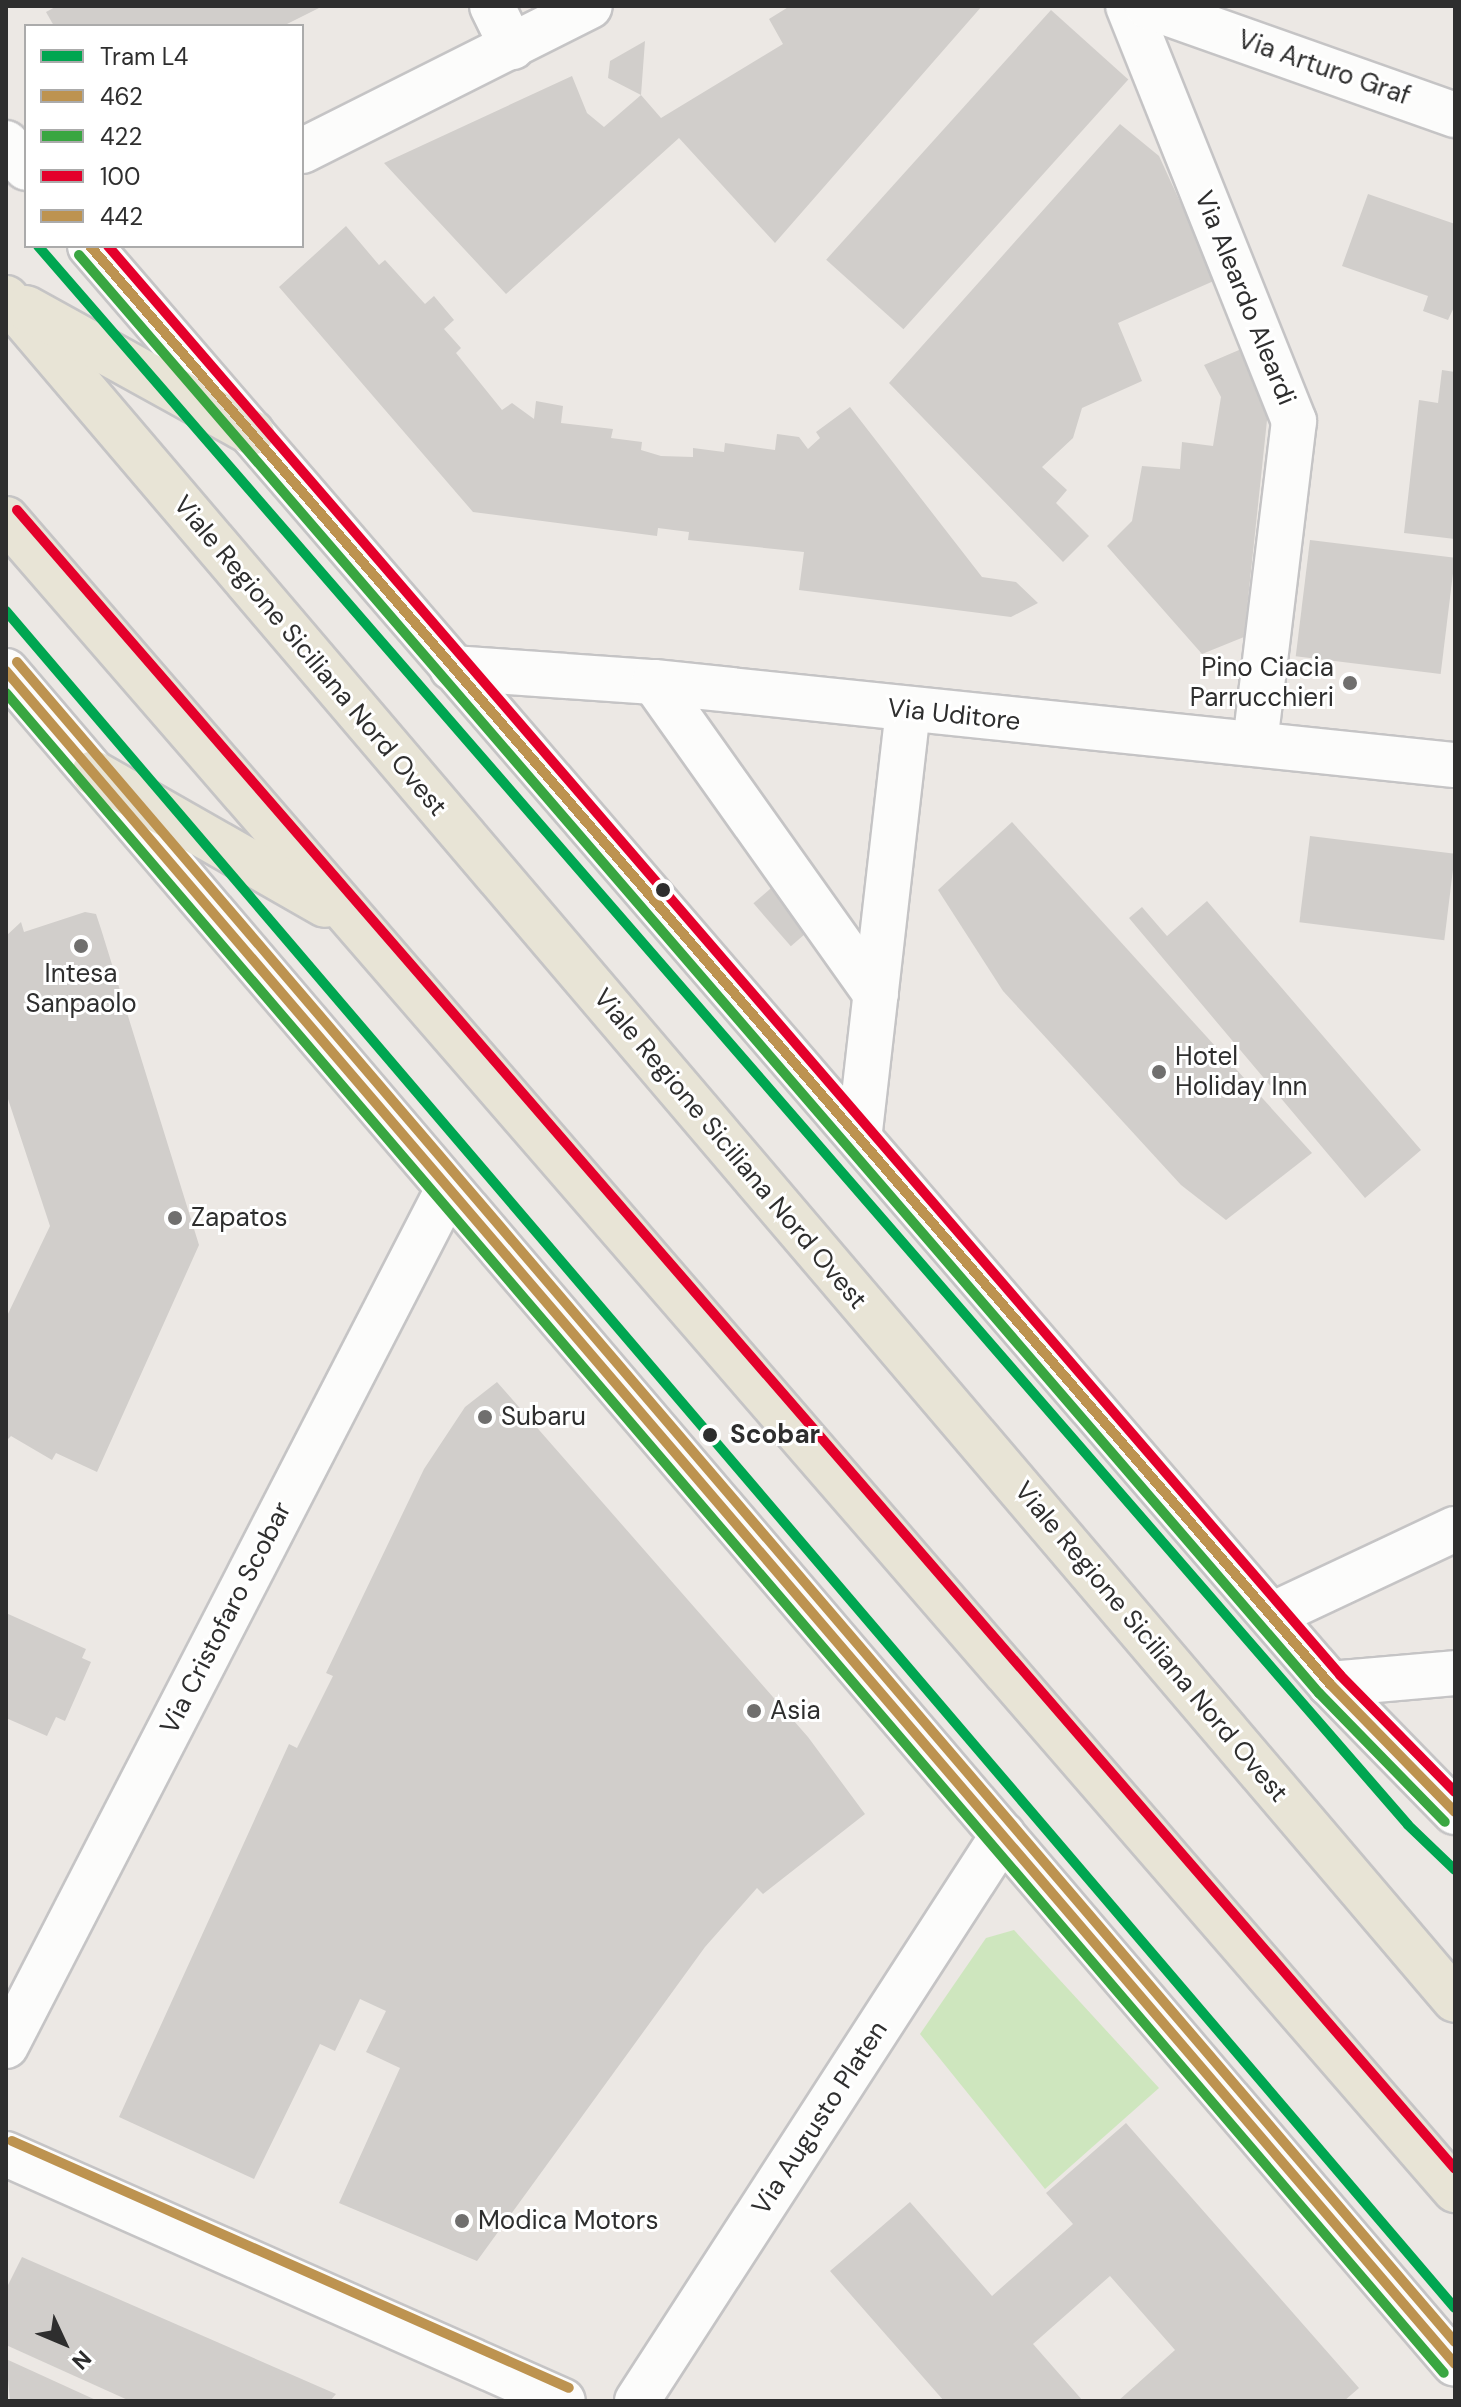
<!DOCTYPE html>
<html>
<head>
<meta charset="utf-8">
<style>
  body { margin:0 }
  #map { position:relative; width:1461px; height:2407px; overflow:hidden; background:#ece8e4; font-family:"DM Sans",sans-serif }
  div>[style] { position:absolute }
  .green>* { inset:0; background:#cee6be }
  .building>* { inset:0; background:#d1cecb; transform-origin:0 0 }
  .roads { filter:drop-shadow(2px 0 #c5c4c5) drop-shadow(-2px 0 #c5c4c5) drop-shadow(0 2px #c5c4c5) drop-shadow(0 -2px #c5c4c5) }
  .minor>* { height:44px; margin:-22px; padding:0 22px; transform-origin:22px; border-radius:22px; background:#fcfcfb }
  .major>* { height:44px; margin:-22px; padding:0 22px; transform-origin:22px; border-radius:22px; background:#e8e4d6 }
  .bus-1>* { height:10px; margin:-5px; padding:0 5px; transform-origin:5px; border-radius:5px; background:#bd9350 }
  .bus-2>* { height:10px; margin:-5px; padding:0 5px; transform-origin:5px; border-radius:5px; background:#39a641 }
  .bus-3>* { height:10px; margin:-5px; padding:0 5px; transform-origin:5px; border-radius:5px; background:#e4002b }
  .bus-4>* { height:10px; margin:-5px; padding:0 5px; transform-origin:5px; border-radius:5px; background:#bd9350 }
  .tram-1>* { height:10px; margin:-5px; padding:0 5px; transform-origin:5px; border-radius:5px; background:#00a651 }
  .dots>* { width:22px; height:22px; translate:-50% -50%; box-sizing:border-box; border:4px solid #fff; border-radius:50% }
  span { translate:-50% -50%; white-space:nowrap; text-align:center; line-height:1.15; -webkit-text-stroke:6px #fff; paint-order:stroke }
  .street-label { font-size:26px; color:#2e2e2e }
  .poi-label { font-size:26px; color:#2e2e2e }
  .right { translate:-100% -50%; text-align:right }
  .left { translate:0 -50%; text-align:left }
  .stop-label { font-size:26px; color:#2e2e2e; font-weight:700 }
  .frame { position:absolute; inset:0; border:8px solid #2e2e2e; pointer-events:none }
  .legend { position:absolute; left:24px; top:24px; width:280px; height:224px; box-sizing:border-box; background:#fff; border:2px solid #ababab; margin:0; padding:10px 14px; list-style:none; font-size:24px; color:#2e2e2e }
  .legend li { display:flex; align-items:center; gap:16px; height:40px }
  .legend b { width:40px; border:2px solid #ababab }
  .north { position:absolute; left:24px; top:2303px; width:80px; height:80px; -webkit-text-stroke:6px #fff; paint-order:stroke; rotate:134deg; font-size:22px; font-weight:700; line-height:32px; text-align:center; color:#2e2e2e }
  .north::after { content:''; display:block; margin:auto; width:28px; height:36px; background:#2e2e2e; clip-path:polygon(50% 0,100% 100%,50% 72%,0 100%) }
</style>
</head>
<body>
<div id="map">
  <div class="green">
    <i style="clip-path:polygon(1014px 1930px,1159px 2088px,1045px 2189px,920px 2034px,986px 1938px)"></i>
  </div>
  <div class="building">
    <i style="clip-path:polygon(57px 6px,323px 6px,283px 26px,54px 26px,46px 12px)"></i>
    <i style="clip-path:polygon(790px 6px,982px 6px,775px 243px,679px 138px,506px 294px,384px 163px,572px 76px,587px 113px,604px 127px,641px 95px,608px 78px,610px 61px,645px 41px,641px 95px,661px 118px,783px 44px,769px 19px)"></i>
    <i style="left:1051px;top:10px;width:104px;height:336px;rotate:42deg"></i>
    <i style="clip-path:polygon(1120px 124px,1159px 156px,1216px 280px,1118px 323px,1142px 381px,1082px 408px,1073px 438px,1042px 467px,1067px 490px,1056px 503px,1089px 536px,1063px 562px,889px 383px)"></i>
    <i style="clip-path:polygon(1368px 194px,1455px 224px,1455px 305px,1448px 320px,1423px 311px,1428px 296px,1342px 266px)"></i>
    <i style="clip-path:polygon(346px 226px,379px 265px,385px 260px,425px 304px,434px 296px,454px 320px,444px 329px,461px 348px,456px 353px,502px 410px,512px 403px,534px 419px,536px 401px,563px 406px,561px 423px,613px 429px,611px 438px,642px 442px,641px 450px,661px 456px,693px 457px,693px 448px,724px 452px,725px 443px,775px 450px,777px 434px,799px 437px,808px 449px,820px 438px,816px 432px,850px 407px,982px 577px,1016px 582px,1038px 603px,1011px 617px,799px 590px,804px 552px,688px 540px,689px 532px,658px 528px,657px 536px,473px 512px,279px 287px)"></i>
    <i style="clip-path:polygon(1239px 350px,1250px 354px,1270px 392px,1244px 637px,1202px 654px,1107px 546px,1132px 521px,1142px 466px,1180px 469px,1182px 442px,1213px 446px,1221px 397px,1204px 365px)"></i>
    <i style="clip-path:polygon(1442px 370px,1455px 372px,1455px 539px,1404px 533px,1419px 400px,1438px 403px)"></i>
    <i style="left:1310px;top:540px;width:146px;height:117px;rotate:7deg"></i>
    <i style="clip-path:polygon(1012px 822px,1312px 1153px,1226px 1220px,1181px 1185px,1003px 991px,938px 890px)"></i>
    <i style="left:1310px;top:836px;width:146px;height:87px;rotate:7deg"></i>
    <i style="left:801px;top:862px;width:57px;height:63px;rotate:49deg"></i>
    <i style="clip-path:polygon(1207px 901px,1421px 1150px,1365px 1198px,1129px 918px,1142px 907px,1167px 936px)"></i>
    <i style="clip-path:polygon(85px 912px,96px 914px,101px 929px,199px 1245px,97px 1472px,56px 1453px,52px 1460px,11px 1436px,6px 1441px,6px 1318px,50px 1226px,6px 1093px,6px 936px,21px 922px,24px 932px)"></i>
    <i style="clip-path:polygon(497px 1382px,808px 1737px,865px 1814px,763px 1894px,757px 1888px,705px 1947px,477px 2261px,339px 2203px,400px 2068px,366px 2052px,386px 2011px,360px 1999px,335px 2051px,320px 2044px,254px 2179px,119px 2117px,289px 1744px,297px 1748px,333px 1676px,326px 1673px,424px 1469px,465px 1407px)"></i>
    <i style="clip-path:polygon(6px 1613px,86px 1649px,82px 1658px,91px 1662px,65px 1721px,56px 1717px,47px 1736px,6px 1718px)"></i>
    <i style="clip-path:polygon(1126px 2123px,1359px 2388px,1344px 2401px,1118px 2401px,1175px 2350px,1110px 2276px,1033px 2344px,1083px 2401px,944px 2401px,830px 2271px,910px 2202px,992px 2296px,1073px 2224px,1046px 2193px)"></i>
    <i style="clip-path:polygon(22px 2257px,336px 2394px,330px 2401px,130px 2401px,6px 2345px,6px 2289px)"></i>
    <i style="clip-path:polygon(6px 2359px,98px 2401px,10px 2401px)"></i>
  </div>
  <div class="roads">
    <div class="minor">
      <i style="left:492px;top:6px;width:46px;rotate:64deg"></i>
      <i style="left:1128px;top:6px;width:447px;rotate:68.2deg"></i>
      <i style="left:1294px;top:421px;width:325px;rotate:96.9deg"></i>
      <i style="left:1147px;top:6px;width:327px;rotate:19.5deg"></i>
      <i style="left:6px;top:143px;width:32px;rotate:51deg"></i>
      <i style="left:302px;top:151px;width:322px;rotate:-26.7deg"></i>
      <i style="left:90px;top:246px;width:1899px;rotate:49.23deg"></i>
      <i style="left:1330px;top:1684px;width:179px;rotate:45.7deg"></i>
      <i style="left:452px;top:668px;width:202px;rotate:4deg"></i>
      <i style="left:654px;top:682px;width:805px;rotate:5.92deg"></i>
      <i style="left:6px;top:671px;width:2228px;rotate:49.44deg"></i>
      <i style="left:654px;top:682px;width:383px;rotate:54.6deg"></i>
      <i style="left:860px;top:1131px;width:423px;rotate:-83.5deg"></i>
      <i style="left:1272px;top:1615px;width:202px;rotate:-25.2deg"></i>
      <i style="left:1330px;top:1684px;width:125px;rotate:-5deg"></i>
      <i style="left:6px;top:2046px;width:962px;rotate:-62.72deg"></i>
      <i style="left:6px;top:2154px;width:609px;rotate:23.91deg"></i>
      <i style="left:637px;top:2401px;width:674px;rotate:-57.11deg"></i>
    </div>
    <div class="major">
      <i style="left:6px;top:298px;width:2235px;rotate:49.59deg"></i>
      <i style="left:26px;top:308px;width:258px;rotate:28.9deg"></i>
      <i style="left:6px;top:519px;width:2212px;rotate:49.07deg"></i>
      <i style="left:94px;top:773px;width:266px;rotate:29.7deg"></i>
    </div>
  </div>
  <div class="bus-1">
    <i style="left:90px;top:246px;width:1899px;rotate:49.23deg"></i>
    <i style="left:1330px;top:1684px;width:179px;rotate:45.7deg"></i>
    <i style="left:6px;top:671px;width:2228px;rotate:49.44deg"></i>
  </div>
  <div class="bus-2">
    <i style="left:79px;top:255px;width:1899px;rotate:49.23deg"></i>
    <i style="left:1319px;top:1693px;width:180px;rotate:45.7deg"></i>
    <i style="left:6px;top:693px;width:2211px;rotate:49.44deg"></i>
  </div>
  <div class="bus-3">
    <i style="left:108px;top:246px;width:1887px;rotate:49.23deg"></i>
    <i style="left:1340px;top:1675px;width:164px;rotate:45.5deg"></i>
    <i style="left:17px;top:510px;width:2195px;rotate:49.08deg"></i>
  </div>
  <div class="bus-4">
    <i style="left:17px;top:662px;width:2211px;rotate:49.44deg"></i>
    <i style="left:12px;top:2141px;width:609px;rotate:23.91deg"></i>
  </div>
  <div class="tram-1">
    <i style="left:38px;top:246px;width:2090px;rotate:49.05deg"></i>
    <i style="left:1408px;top:1825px;width:65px;rotate:43.8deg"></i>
    <i style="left:6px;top:611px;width:2231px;rotate:49.51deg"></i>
  </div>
  <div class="dots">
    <i style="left:1350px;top:683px;background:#706f6e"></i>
    <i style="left:663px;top:890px;background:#2e2e2e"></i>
    <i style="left:81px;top:946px;background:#706f6e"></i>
    <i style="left:1159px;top:1072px;background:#706f6e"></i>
    <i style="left:175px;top:1218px;background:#706f6e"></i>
    <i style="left:485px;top:1417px;background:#706f6e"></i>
    <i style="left:710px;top:1435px;background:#2e2e2e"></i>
    <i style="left:754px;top:1711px;background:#706f6e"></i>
    <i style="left:462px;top:2221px;background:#706f6e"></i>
  </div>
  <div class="street-label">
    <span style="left:1324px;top:68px;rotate:19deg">Via Arturo Graf</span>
    <span style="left:1245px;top:298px;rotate:68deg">Via Aleardo Aleardi</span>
    <span style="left:310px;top:656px;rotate:50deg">Viale Regione Siciliana Nord Ovest</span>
    <span style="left:954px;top:715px;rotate:6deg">Via Uditore</span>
    <span style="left:730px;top:1149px;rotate:50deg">Viale Regione Siciliana Nord Ovest</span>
    <span style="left:226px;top:1618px;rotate:-63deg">Via Cristofaro Scobar</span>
    <span style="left:1151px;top:1642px;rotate:50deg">Viale Regione Siciliana Nord Ovest</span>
    <span style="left:820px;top:2118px;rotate:-57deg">Via Augusto Platen</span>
  </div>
  <div class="poi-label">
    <span class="right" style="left:1334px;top:683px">Pino Ciacia<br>Parrucchieri</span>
    <span style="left:81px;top:989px">Intesa<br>Sanpaolo</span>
    <span class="left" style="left:1175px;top:1072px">Hotel<br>Holiday Inn</span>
    <span class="left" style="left:191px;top:1218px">Zapatos</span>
    <span class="left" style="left:501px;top:1417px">Subaru</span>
    <span class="left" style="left:770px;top:1711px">Asia</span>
    <span class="left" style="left:478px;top:2221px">Modica Motors</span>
  </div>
  <div class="stop-label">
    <span class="left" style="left:730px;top:1435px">Scobar</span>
  </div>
  <div class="frame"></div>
  <ul class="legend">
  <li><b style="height:10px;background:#00a651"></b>Tram L4</li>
  <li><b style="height:10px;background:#bd9350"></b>462</li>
  <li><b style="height:10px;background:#39a641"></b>422</li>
  <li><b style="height:10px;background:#e4002b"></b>100</li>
  <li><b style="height:10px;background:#bd9350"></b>442</li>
  </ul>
  <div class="north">N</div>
</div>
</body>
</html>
